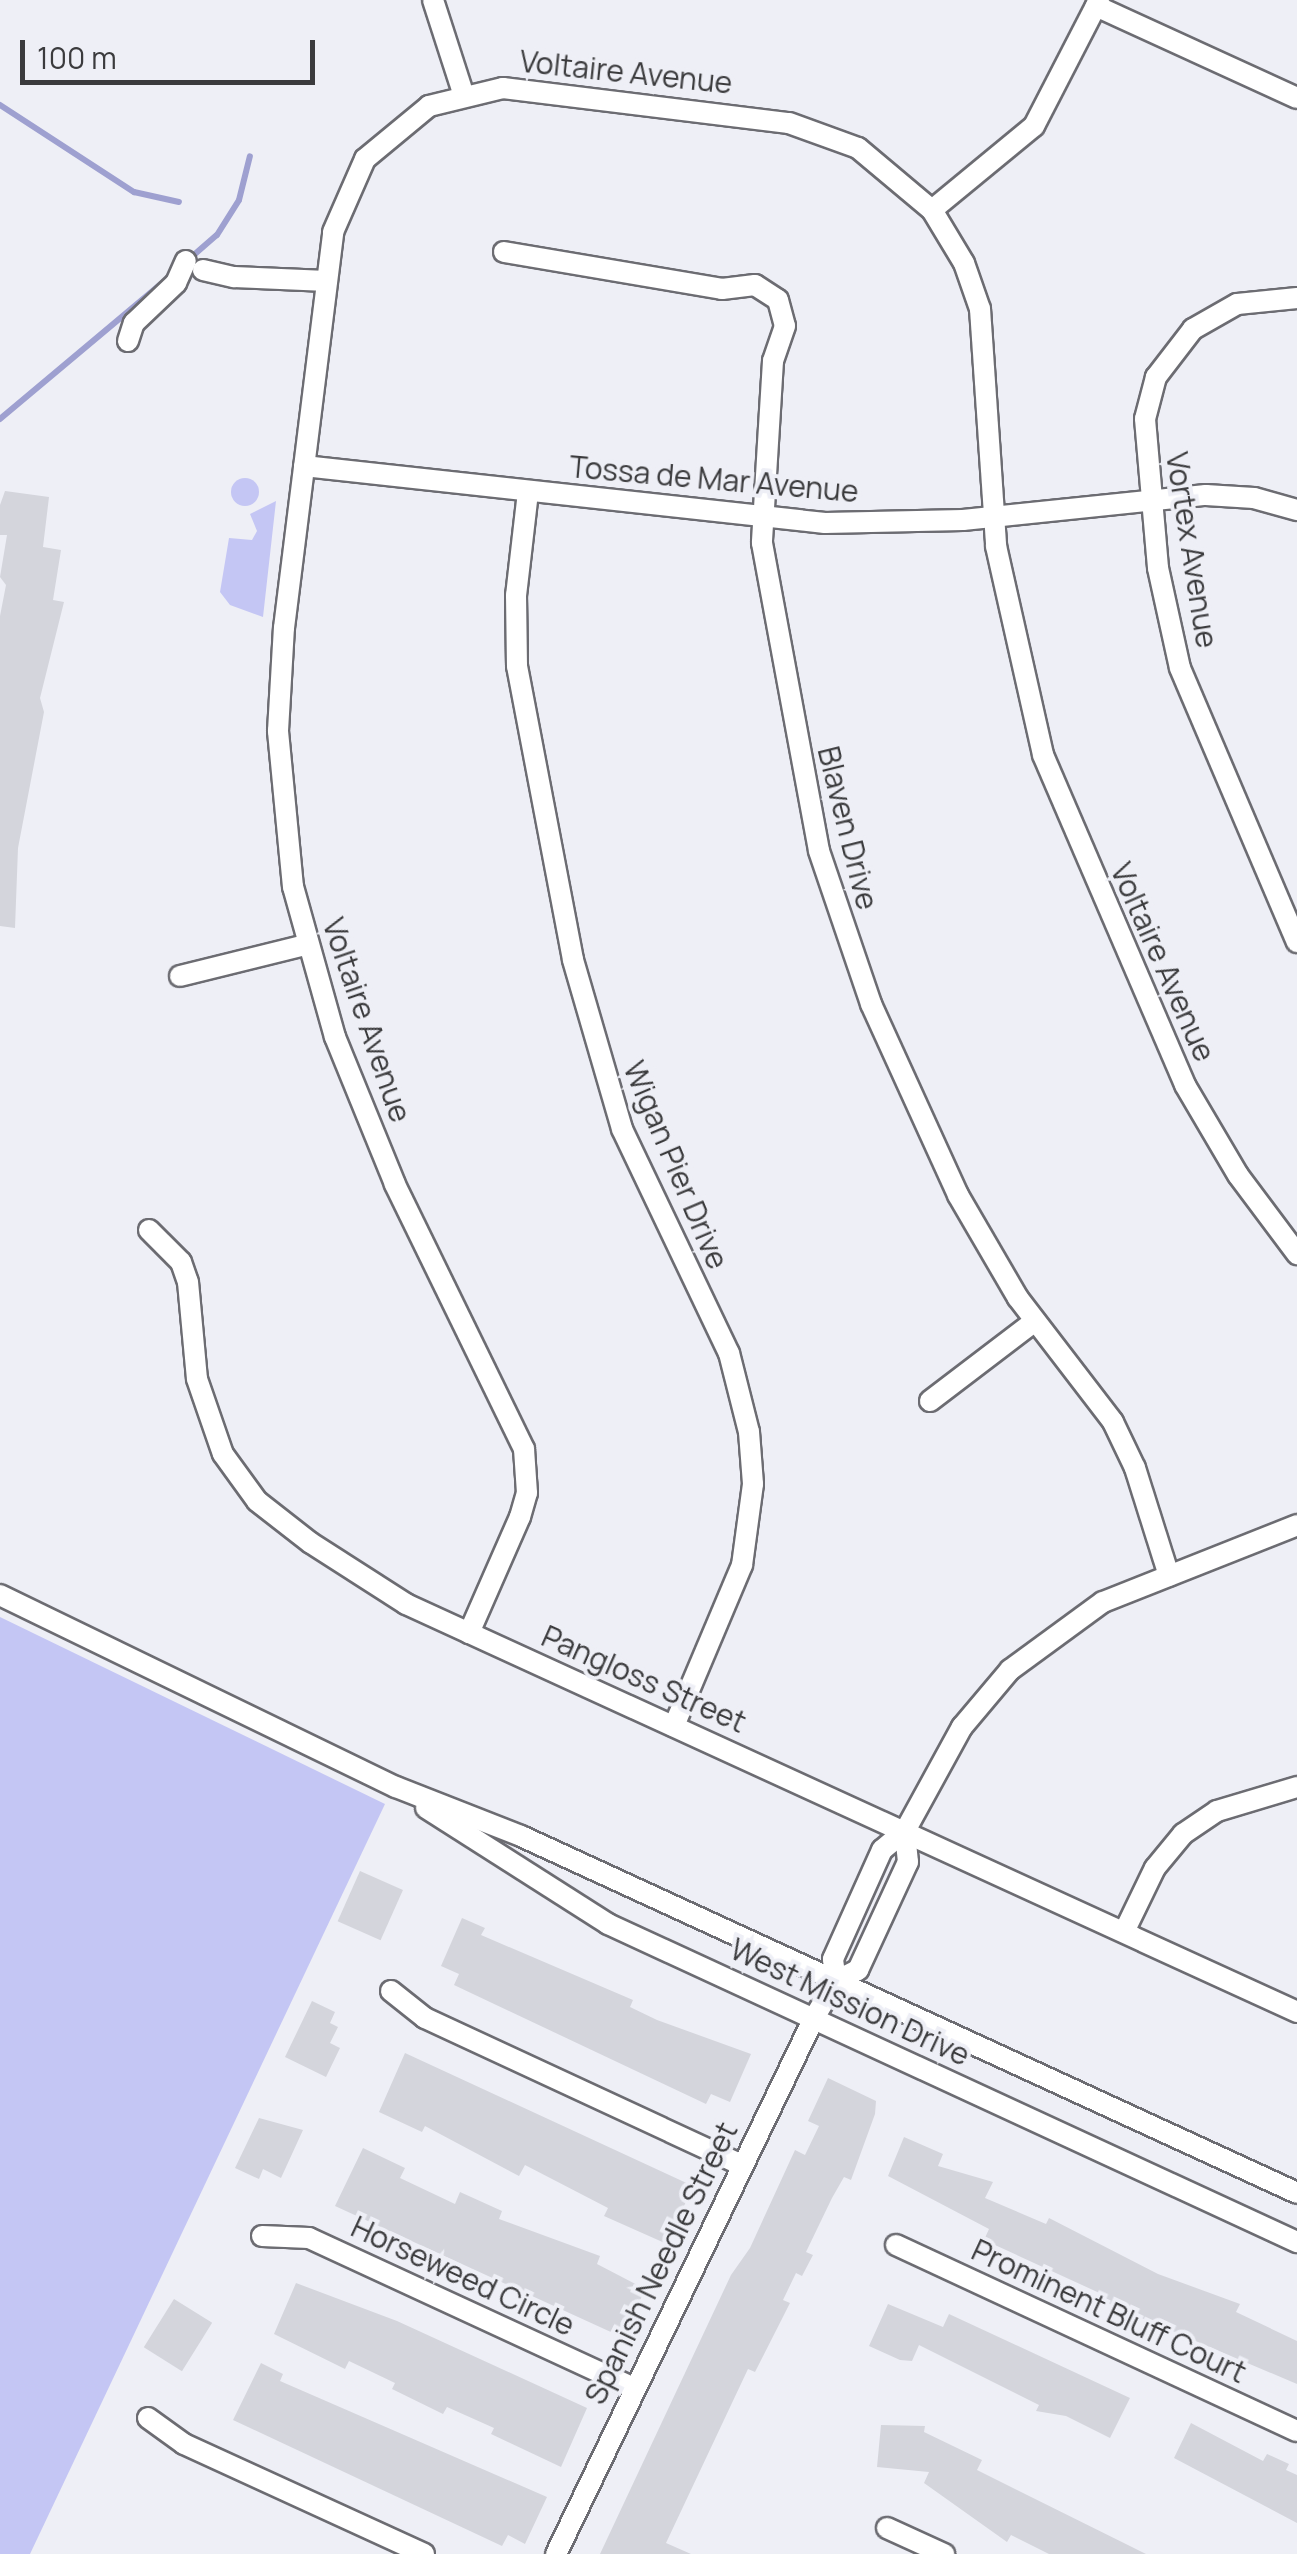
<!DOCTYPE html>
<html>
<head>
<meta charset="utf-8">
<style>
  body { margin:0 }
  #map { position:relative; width:1297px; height:2554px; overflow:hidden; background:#eeeff6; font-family:Manrope,sans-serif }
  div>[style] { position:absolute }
  .green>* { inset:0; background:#c4c6f4 }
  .round { border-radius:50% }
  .stream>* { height:6px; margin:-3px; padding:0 3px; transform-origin:3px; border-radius:3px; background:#9ea0d0 }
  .building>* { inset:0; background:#d4d5dc; transform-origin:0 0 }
  .roads { filter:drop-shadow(2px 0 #6c6c72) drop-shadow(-2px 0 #6c6c72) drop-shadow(0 2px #6c6c72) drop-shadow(0 -2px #6c6c72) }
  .minor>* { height:20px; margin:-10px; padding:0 10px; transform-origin:10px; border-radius:10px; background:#fff }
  span { translate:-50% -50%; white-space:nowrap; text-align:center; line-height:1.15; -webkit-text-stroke:8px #eeeff6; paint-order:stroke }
  .street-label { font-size:30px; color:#3b3b3d }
  .scale { position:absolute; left:20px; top:40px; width:295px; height:45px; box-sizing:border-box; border:5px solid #3b3b3d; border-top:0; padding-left:12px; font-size:30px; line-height:35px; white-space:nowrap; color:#3b3b3d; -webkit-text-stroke:8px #eeeff6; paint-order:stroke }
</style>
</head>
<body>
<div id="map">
  <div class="green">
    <i class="round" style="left:231px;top:478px;width:28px;height:28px"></i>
    <i style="clip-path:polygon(276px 501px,263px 617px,230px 605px,220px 592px,229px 538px,252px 540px,257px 531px,250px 514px)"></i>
    <i style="clip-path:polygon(0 1617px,385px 1804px,30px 2554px,0 2554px)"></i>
  </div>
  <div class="stream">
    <i style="left:0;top:105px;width:160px;rotate:33deg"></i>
    <i style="left:134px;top:192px;width:46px;rotate:12.5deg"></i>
    <i style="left:188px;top:260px;width:38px;rotate:-41deg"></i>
    <i style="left:217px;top:235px;width:41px;rotate:-57.8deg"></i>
    <i style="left:239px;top:200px;width:45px;rotate:-76deg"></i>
    <i style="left:0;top:419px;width:213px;rotate:-40deg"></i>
  </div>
  <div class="building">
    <i style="clip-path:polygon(5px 491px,49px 497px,43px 547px,61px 550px,53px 600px,64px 602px,40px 698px,44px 712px,18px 848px,15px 928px,0 926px,0 616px,6px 585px,0 577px,7px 535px,0 535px,0 505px)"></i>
    <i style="left:360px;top:1871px;width:47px;height:55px;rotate:24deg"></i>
    <i style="clip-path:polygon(462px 1918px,485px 1928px,481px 1935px,633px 2000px,630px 2007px,657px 2020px,751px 2054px,730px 2102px,711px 2094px,706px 2104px,454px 1985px,459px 1974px,441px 1966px)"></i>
    <i style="clip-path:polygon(312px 2001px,335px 2012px,330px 2023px,338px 2027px,330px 2043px,340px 2048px,326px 2077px,285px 2057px)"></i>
    <i style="clip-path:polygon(405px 2053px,693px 2186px,667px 2244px,604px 2216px,608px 2208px,525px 2165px,519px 2176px,425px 2126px,422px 2132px,379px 2112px)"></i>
    <i style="clip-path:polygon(828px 2078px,876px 2101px,875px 2114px,851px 2180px,844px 2177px,832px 2198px,806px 2252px,813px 2255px,802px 2276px,796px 2273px,783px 2300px,790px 2303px,755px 2372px,748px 2369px,666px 2543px,691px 2554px,600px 2554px,731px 2275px,750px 2248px,795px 2150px,805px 2155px,819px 2126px,808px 2121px)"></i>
    <i style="clip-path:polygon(259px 2118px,303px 2130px,281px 2178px,263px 2169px,259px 2179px,235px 2168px)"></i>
    <i style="clip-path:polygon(904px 2137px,943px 2154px,938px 2166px,993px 2182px,985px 2198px,1046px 2224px,1049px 2218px,1158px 2274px,1240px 2304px,1236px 2312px,1297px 2341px,1297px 2384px,1118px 2308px,1104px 2301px,1106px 2296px,984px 2240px,989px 2229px,888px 2176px)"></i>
    <i style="clip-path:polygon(363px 2148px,405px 2168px,400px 2178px,455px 2204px,460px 2192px,502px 2211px,499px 2219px,600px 2256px,597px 2264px,645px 2289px,624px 2338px,335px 2206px)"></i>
    <i style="clip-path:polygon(296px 2283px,397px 2321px,587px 2408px,561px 2467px,491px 2434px,494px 2428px,447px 2407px,443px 2414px,392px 2389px,395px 2383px,349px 2361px,345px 2369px,274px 2334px)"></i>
    <i style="left:174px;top:2299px;width:45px;height:57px;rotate:32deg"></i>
    <i style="clip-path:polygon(888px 2304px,943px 2327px,949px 2314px,1130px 2398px,1110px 2438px,1066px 2416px,1036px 2411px,1039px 2405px,919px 2345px,912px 2361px,900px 2360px,869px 2346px)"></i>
    <i style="clip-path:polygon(261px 2363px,283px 2374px,280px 2381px,547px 2497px,525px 2544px,508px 2535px,502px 2546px,233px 2420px)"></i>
    <i style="clip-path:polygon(1191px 2423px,1263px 2461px,1267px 2454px,1289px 2464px,1286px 2470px,1297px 2475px,1297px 2523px,1174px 2458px)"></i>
    <i style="clip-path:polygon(881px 2425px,925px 2426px,924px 2432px,982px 2460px,977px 2470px,1146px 2554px,1049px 2554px,1011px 2535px,1007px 2542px,924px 2483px,929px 2472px,877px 2467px)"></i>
  </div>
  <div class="roads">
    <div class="minor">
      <i style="left:433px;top:0;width:98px;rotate:72.1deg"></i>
      <i style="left:1096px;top:6px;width:221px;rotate:24.6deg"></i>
      <i style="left:932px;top:210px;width:132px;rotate:-39.5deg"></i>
      <i style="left:1034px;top:126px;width:142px;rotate:-62.7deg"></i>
      <i style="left:504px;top:252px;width:221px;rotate:9.6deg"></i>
      <i style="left:722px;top:289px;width:33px;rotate:-7deg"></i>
      <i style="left:755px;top:285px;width:27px;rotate:33deg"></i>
      <i style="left:778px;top:300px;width:27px;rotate:75deg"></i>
      <i style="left:785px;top:326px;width:37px;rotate:109deg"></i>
      <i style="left:773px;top:361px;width:182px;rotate:93.5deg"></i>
      <i style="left:762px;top:543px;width:313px;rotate:79.5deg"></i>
      <i style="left:819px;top:851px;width:162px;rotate:71.2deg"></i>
      <i style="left:871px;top:1004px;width:210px;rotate:65.5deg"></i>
      <i style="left:958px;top:1195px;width:119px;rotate:59.8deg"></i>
      <i style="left:1018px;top:1298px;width:156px;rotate:52.5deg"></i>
      <i style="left:1113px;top:1422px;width:51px;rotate:64.4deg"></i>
      <i style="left:1135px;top:1468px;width:113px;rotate:72.5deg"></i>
      <i style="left:203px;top:270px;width:32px;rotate:13deg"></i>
      <i style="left:234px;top:277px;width:93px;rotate:2.5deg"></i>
      <i style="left:1297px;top:298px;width:60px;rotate:174.3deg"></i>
      <i style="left:1237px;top:304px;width:51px;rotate:150.4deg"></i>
      <i style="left:1193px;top:329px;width:61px;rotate:127.6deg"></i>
      <i style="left:1156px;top:377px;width:43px;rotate:104.7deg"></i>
      <i style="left:1145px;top:419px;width:150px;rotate:85deg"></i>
      <i style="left:1158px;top:568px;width:102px;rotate:77.6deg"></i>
      <i style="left:1180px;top:668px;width:298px;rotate:66.9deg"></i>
      <i style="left:128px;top:341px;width:19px;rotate:-72deg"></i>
      <i style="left:134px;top:323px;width:58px;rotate:-43.6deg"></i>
      <i style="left:176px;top:283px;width:24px;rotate:-66deg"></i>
      <i style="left:304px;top:466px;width:524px;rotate:6.24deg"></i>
      <i style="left:825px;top:523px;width:138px;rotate:-1.2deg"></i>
      <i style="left:963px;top:520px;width:244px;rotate:-5.9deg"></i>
      <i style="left:1206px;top:495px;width:48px;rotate:3.6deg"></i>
      <i style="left:1254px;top:498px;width:45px;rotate:15.6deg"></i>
      <i style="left:528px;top:492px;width:104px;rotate:96.6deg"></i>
      <i style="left:516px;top:595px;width:71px;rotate:89.2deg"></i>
      <i style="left:517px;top:666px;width:299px;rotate:79.2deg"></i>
      <i style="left:573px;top:960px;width:176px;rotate:73.8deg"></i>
      <i style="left:622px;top:1129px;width:248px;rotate:64.5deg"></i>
      <i style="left:729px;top:1353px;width:81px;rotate:75.8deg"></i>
      <i style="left:749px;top:1432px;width:52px;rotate:85.6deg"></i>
      <i style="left:753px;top:1484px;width:82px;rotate:97.7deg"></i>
      <i style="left:742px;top:1565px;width:175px;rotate:112.9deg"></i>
      <i style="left:180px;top:976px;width:129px;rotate:-13.9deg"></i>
      <i style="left:149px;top:1230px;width:45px;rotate:45deg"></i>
      <i style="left:181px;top:1262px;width:21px;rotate:71deg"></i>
      <i style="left:188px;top:1282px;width:97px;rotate:84.7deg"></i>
      <i style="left:197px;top:1379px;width:79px;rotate:70.9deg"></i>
      <i style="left:223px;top:1454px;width:58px;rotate:54.1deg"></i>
      <i style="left:257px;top:1501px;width:68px;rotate:37.9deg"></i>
      <i style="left:311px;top:1543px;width:113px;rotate:32.7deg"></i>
      <i style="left:406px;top:1604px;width:980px;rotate:24.6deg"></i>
      <i style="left:930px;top:1401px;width:132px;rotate:-37.3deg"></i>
      <i style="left:0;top:1595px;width:440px;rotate:25.9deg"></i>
      <i style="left:396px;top:1787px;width:134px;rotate:21.4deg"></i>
      <i style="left:521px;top:1836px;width:854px;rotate:24.7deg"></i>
      <i style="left:469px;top:1633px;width:127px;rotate:-66.3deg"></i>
      <i style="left:520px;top:1517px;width:25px;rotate:-74deg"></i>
      <i style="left:527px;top:1493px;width:44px;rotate:-93.9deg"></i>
      <i style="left:524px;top:1449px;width:295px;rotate:-116deg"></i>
      <i style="left:395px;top:1184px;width:159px;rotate:-112.2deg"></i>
      <i style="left:335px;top:1037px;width:156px;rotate:-105.6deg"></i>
      <i style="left:293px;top:887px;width:157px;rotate:-95.5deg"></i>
      <i style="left:278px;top:731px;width:103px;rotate:-86.7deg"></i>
      <i style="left:284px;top:628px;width:399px;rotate:-82.9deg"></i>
      <i style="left:333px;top:232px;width:80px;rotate:-66.3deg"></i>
      <i style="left:365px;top:159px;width:83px;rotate:-39.6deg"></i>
      <i style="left:429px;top:106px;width:76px;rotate:-13.7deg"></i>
      <i style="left:503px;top:88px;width:288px;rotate:7deg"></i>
      <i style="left:789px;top:123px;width:73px;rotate:19.9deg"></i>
      <i style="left:858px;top:148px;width:97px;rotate:40deg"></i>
      <i style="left:932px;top:210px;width:62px;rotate:58.9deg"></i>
      <i style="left:964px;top:263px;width:49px;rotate:70.8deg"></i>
      <i style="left:980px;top:309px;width:238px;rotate:86.1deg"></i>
      <i style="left:996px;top:546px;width:214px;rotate:77.3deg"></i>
      <i style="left:1043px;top:755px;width:359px;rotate:66.7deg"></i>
      <i style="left:1185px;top:1085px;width:104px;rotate:59.5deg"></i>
      <i style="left:1238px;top:1175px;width:99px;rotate:53.2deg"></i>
      <i style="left:426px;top:1808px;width:216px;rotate:32.5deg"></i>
      <i style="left:608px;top:1924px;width:759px;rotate:24.78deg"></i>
      <i style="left:1124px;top:1932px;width:71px;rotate:-64.2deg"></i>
      <i style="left:1155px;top:1868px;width:44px;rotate:-50.5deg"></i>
      <i style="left:1183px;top:1834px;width:41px;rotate:-34.1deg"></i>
      <i style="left:1217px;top:1811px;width:84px;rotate:-16.7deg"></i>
      <i style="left:836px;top:1981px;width:22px;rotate:-98deg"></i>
      <i style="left:833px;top:1959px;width:120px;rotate:-65.8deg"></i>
      <i style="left:882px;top:1850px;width:30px;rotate:-40deg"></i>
      <i style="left:905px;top:1831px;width:119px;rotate:-61.3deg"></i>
      <i style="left:962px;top:1727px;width:75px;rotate:-49.9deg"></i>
      <i style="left:1010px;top:1670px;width:115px;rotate:-36.2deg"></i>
      <i style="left:1103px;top:1602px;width:209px;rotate:-21.6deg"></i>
      <i style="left:391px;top:1991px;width:43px;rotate:38.5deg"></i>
      <i style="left:425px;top:2018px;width:347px;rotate:24.9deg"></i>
      <i style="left:262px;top:2236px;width:47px;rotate:2.4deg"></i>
      <i style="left:309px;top:2238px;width:358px;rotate:24.8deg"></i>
      <i style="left:896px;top:2245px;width:442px;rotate:24.9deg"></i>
      <i style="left:148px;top:2418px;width:44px;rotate:35.8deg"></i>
      <i style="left:184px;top:2444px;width:264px;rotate:24.6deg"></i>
      <i style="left:887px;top:2528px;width:63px;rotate:24.5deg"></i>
      <i style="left:556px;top:2554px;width:595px;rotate:-64.3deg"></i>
      <i style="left:814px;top:2018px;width:43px;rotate:-59.3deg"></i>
      <i style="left:836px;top:1981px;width:25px;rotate:-27deg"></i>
      <i style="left:858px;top:1970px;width:119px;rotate:-65.2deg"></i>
      <i style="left:908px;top:1862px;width:31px;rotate:-96deg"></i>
    </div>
  </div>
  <div class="street-label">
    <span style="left:626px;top:72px;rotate:6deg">Voltaire Avenue</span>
    <span style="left:714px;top:479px;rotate:5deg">Tossa de Mar Avenue</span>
    <span style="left:1192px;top:550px;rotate:81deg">Vortex Avenue</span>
    <span style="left:848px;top:828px;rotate:76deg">Blaven Drive</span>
    <span style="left:1163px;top:962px;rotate:66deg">Voltaire Avenue</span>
    <span style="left:367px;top:1020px;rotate:71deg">Voltaire Avenue</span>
    <span style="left:676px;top:1165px;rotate:67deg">Wigan Pier Drive</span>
    <span style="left:644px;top:1679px;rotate:24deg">Pangloss Street</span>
    <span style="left:850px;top:2002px;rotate:25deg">West Mission Drive</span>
    <span style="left:661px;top:2263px;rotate:-64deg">Spanish Needle Street</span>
    <span style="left:463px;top:2276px;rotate:25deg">Horseweed Circle</span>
    <span style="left:1109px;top:2311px;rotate:25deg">Prominent Bluff Court</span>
  </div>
  <div class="scale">100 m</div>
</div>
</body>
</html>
